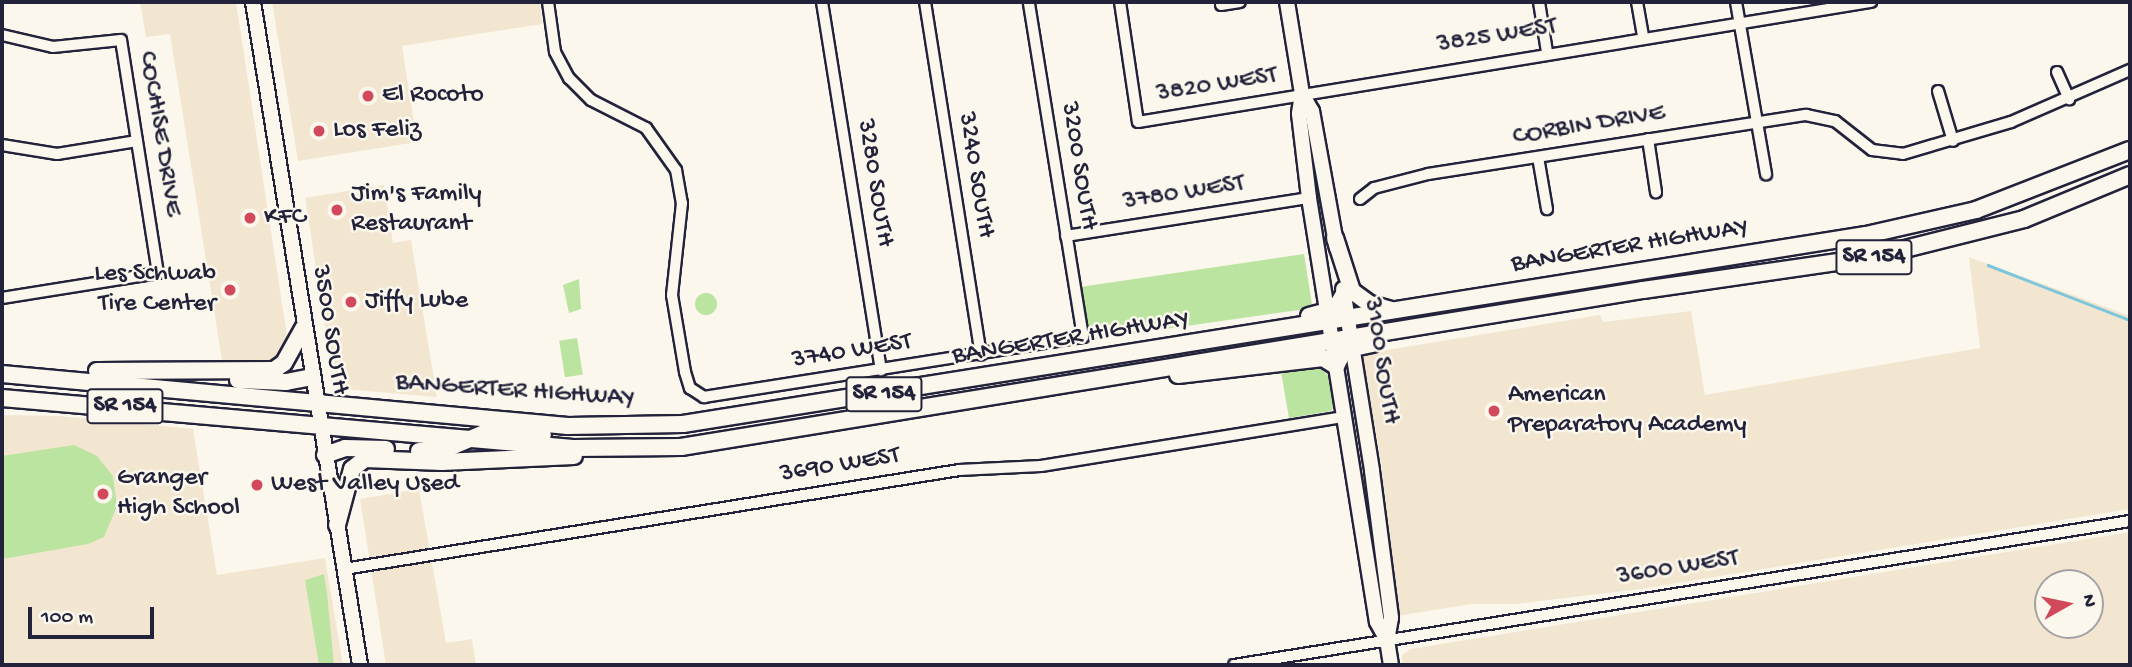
<!DOCTYPE html>
<html>
<head>
<meta charset="utf-8">
<style>
  body { margin:0 }
  #map { position:relative; width:2132px; height:667px; overflow:hidden; background:#fbf7ec; font-family:"Gochi Hand",sans-serif }
  div>[style] { position:absolute }
  .built>* { inset:0; background:#f3e6d1 }
  .green>* { inset:0; background:#bbe4a0; transform-origin:0 0 }
  .round { border-radius:50% }
  .stream>* { height:2.5px; margin:-1.25px; padding:0 1.25px; transform-origin:1.25px; border-radius:1.25px; background:#7bc6db }
  .roads { filter:drop-shadow(2px 0 #22223b) drop-shadow(-2px 0 #22223b) drop-shadow(0 2px #22223b) drop-shadow(0 -2px #22223b) }
  .minor>* { height:10px; margin:-5px; padding:0 5px; transform-origin:5px; border-radius:5px; background:#fbf7ec }
  .major>* { height:14px; margin:-7px; padding:0 7px; transform-origin:7px; border-radius:7px; background:#fbf7ec }
  .highway>* { height:16px; margin:-8px; padding:0 8px; transform-origin:8px; border-radius:8px; background:#fbf7ec }
  .dots>* { width:19px; height:19px; translate:-50% -50%; box-sizing:border-box; border:4px solid #fbf7ec; border-radius:50% }
  span { translate:-50% -50%; white-space:nowrap; text-align:center; line-height:1.15; -webkit-text-stroke:5px #fbf7ec; paint-order:stroke }
  .shield-label span { padding:2px 5px; background:#fbf7ec; border:2px solid; border-radius:5px; -webkit-text-stroke-width:0 }
  .shield-label { font-size:24px; color:#22223b; font-weight:700 }
  .street-label { font-size:26px; color:#22223b }
  .poi-label { font-size:26px; color:#22223b }
  .left { translate:0 -50%; text-align:left }
  .right { translate:-100% -50%; text-align:right }
  .frame { position:absolute; inset:0; border:4px solid #22223b; pointer-events:none }
  .north { position:absolute; left:2034px; top:569px; width:70px; height:70px; box-sizing:border-box; background:#fbf7ec; border:2px solid #a4a2a5; border-radius:50%; rotate:81deg; font-size:19px; font-weight:700; line-height:28px; text-align:center; color:#22223b }
  .north::after { content:''; display:block; margin:auto; width:24px; height:32px; background:#d1495b; clip-path:polygon(50% 0,100% 100%,50% 72%,0 100%) }
  .scale { position:absolute; left:28px; top:607px; width:126px; height:32px; box-sizing:border-box; border:4px solid #22223b; border-top:0; padding-left:9px; font-size:21px; line-height:24px; white-space:nowrap; color:#22223b; -webkit-text-stroke:5px #fbf7ec; paint-order:stroke }
</style>
</head>
<body>
<div id="map">
  <div class="built">
    <i style="clip-path:polygon(140px 2px,236px 2px,296px 395px,225px 379px,170px 34px,146px 37px)"></i>
    <i style="clip-path:polygon(272px 2px,540px 2px,542px 24px,402px 46px,417px 142px,298px 161px)"></i>
    <i style="clip-path:polygon(384px 185px,393px 243px,411px 240px,437px 397px,343px 389px,333px 376px,305px 198px)"></i>
    <i style="clip-path:polygon(1969px 257px,2130px 316px,2130px 509px,1641px 589px,1515px 604px,1471px 604px,1397px 616px,1385px 550px,1382px 467px,1362px 354px,1600px 315px,1603px 322px,1691px 311px,1705px 395px,1980px 348px)"></i>
    <i style="clip-path:polygon(2px 415px,59px 416px,193px 429px,217px 575px,325px 558px,343px 665px,2px 665px)"></i>
    <i style="clip-path:polygon(419px 489px,446px 643px,472px 639px,476px 665px,386px 665px,360px 499px)"></i>
    <i style="clip-path:polygon(evenodd,2130px 532px,2130px 665px,1402px 665px,1402px 655px,1411px 649px,2130px 532px,2048px 583px,2090px 583px,2090px 625px,2048px 625px,2048px 583px)"></i>
  </div>
  <div class="green">
    <i style="clip-path:polygon(1304px 254px,1312px 305px,1306px 309px,1088px 340px,1080px 287px)"></i>
    <i style="clip-path:polygon(579px 279px,581px 309px,569px 313px,563px 285px)"></i>
    <i class="round" style="left:695px;top:293px;width:22px;height:22px"></i>
    <i style="left:577px;top:338px;width:37px;height:18px;rotate:81deg"></i>
    <i style="clip-path:polygon(1318px 365px,1331px 379px,1335px 405px,1331px 411px,1289px 418px,1281px 372px)"></i>
    <i style="clip-path:polygon(74px 445px,97px 456px,113px 476px,117px 506px,104px 537px,88px 544px,2px 559px,2px 456px)"></i>
    <i style="clip-path:polygon(324px 574px,327px 593px,334px 665px,319px 665px,305px 580px)"></i>
  </div>
  <div class="stream">
    <i style="left:1988px;top:265px;width:152px;rotate:21.2deg"></i>
  </div>
  <div class="roads">
    <div class="minor">
      <i style="left:548px;top:2px;width:50px;rotate:82deg"></i>
      <i style="left:555px;top:52px;width:30px;rotate:62deg"></i>
      <i style="left:569px;top:78px;width:31px;rotate:45deg"></i>
      <i style="left:591px;top:100px;width:62px;rotate:27deg"></i>
      <i style="left:646px;top:128px;width:52px;rotate:54.5deg"></i>
      <i style="left:676px;top:170px;width:34px;rotate:80deg"></i>
      <i style="left:682px;top:203px;width:93px;rotate:96.2deg"></i>
      <i style="left:672px;top:295px;width:78px;rotate:80.4deg"></i>
      <i style="left:685px;top:372px;width:17px;rotate:73deg"></i>
      <i style="left:690px;top:388px;width:17px;rotate:33deg"></i>
      <i style="left:704px;top:397px;width:384px;rotate:-9deg"></i>
      <i style="left:1083px;top:337px;width:339px;rotate:-99.2deg"></i>
      <i style="left:822px;top:2px;width:373px;rotate:80.9deg"></i>
      <i style="left:925px;top:2px;width:357px;rotate:81deg"></i>
      <i style="left:1120px;top:2px;width:121px;rotate:81.5deg"></i>
      <i style="left:1138px;top:122px;width:743px;rotate:-9.3deg"></i>
      <i style="left:1539px;top:2px;width:51px;rotate:80.9deg"></i>
      <i style="left:1637px;top:2px;width:36px;rotate:80deg"></i>
      <i style="left:1736px;top:2px;width:175px;rotate:80.1deg"></i>
      <i style="left:1221px;top:5px;width:19px;rotate:-9deg"></i>
      <i style="left:2px;top:35px;width:52px;rotate:13.2deg"></i>
      <i style="left:53px;top:47px;width:68px;rotate:-5.9deg"></i>
      <i style="left:121px;top:40px;width:236px;rotate:81deg"></i>
      <i style="left:158px;top:273px;width:158px;rotate:170.9deg"></i>
      <i style="left:2057px;top:72px;width:30px;rotate:66deg"></i>
      <i style="left:1938px;top:91px;width:52px;rotate:73.3deg"></i>
      <i style="left:1648px;top:139px;width:54px;rotate:81.4deg"></i>
      <i style="left:2px;top:145px;width:56px;rotate:9.3deg"></i>
      <i style="left:57px;top:154px;width:81px;rotate:-9.2deg"></i>
      <i style="left:1538px;top:157px;width:53px;rotate:80.2deg"></i>
      <i style="left:1360px;top:199px;width:18px;rotate:-38deg"></i>
      <i style="left:1374px;top:188px;width:56px;rotate:-14.5deg"></i>
      <i style="left:1428px;top:174px;width:383px;rotate:-8.9deg"></i>
      <i style="left:1806px;top:115px;width:30px;rotate:12deg"></i>
      <i style="left:1835px;top:121px;width:47px;rotate:38.1deg"></i>
      <i style="left:1872px;top:150px;width:31px;rotate:7deg"></i>
      <i style="left:1903px;top:154px;width:113px;rotate:-16.5deg"></i>
      <i style="left:2011px;top:122px;width:130px;rotate:-23.6deg"></i>
      <i style="left:1066px;top:236px;width:246px;rotate:-8.9deg"></i>
      <i style="left:344px;top:569px;width:623px;rotate:-9.14deg"></i>
      <i style="left:959px;top:470px;width:82px;rotate:-2.8deg"></i>
      <i style="left:1041px;top:466px;width:307px;rotate:-9.2deg"></i>
      <i style="left:1234px;top:665px;width:907px;rotate:-9.13deg"></i>
    </div>
    <div class="major">
      <i style="left:253px;top:2px;width:672px;rotate:80.83deg"></i>
      <i style="left:1287px;top:2px;width:93px;rotate:80.7deg"></i>
      <i style="left:1302px;top:94px;width:20px;rotate:99deg"></i>
      <i style="left:1299px;top:114px;width:85px;rotate:83.2deg"></i>
      <i style="left:1309px;top:198px;width:429px;rotate:80.9deg"></i>
      <i style="left:1377px;top:622px;width:21px;rotate:61deg"></i>
      <i style="left:1387px;top:640px;width:25px;rotate:81deg"></i>
      <i style="left:1302px;top:94px;width:20px;rotate:60deg"></i>
      <i style="left:1312px;top:111px;width:139px;rotate:79.7deg"></i>
      <i style="left:1343px;top:289px;width:184px;rotate:80.9deg"></i>
      <i style="left:1372px;top:471px;width:148px;rotate:82.6deg"></i>
      <i style="left:1391px;top:618px;width:22px;rotate:100deg"></i>
    </div>
    <div class="highway">
      <i style="left:1335px;top:238px;width:56px;rotate:72.2deg"></i>
      <i style="left:1352px;top:291px;width:22px;rotate:36deg"></i>
      <i style="left:1370px;top:304px;width:22px;rotate:16deg"></i>
      <i style="left:1309px;top:316px;width:27px;rotate:-15deg"></i>
      <i style="left:1335px;top:309px;width:17px;rotate:-59deg"></i>
      <i style="left:97px;top:371px;width:177px;rotate:-0.3deg"></i>
      <i style="left:274px;top:370px;width:12px;rotate:-35deg"></i>
      <i style="left:284px;top:363px;width:41px;rotate:-60.9deg"></i>
      <i style="left:2px;top:374px;width:568px;rotate:5.25deg"></i>
      <i style="left:568px;top:426px;width:115px;rotate:-1deg"></i>
      <i style="left:683px;top:424px;width:1198px;rotate:-9.08deg"></i>
      <i style="left:1866px;top:235px;width:113px;rotate:-12.8deg"></i>
      <i style="left:1976px;top:210px;width:165px;rotate:-21.3deg"></i>
      <i style="left:1178px;top:375px;width:146px;rotate:-6.7deg"></i>
      <i style="left:1323px;top:358px;width:15px;rotate:32deg"></i>
      <i style="left:1336px;top:366px;width:18px;rotate:-63deg"></i>
      <i style="left:1344px;top:350px;width:29px;rotate:-12deg"></i>
      <i style="left:238px;top:380px;width:48px;rotate:2.4deg"></i>
      <i style="left:286px;top:382px;width:26px;rotate:-11deg"></i>
      <i style="left:2px;top:398px;width:573px;rotate:5deg"></i>
      <i style="left:573px;top:448px;width:108px;rotate:-0.5deg"></i>
      <i style="left:681px;top:447px;width:975px;rotate:-9.27deg"></i>
      <i style="left:1643px;top:290px;width:232px;rotate:-8.2deg"></i>
      <i style="left:1873px;top:257px;width:156px;rotate:-14.1deg"></i>
      <i style="left:2024px;top:219px;width:115px;rotate:-22.5deg"></i>
      <i style="left:419px;top:451px;width:25px;rotate:-2deg"></i>
      <i style="left:444px;top:450px;width:49px;rotate:-22.9deg"></i>
      <i style="left:489px;top:431px;width:54px;rotate:4.2deg"></i>
      <i style="left:325px;top:455px;width:21px;rotate:-19deg"></i>
      <i style="left:345px;top:448px;width:41px;rotate:1.4deg"></i>
      <i style="left:337px;top:525px;width:58px;rotate:-75deg"></i>
      <i style="left:352px;top:469px;width:16px;rotate:-38deg"></i>
      <i style="left:365px;top:459px;width:77px;rotate:2.2deg"></i>
      <i style="left:442px;top:462px;width:132px;rotate:-2.6deg"></i>
    </div>
  </div>
  <div class="dots">
    <i style="left:368px;top:96px;background:#d1495b"></i>
    <i style="left:319px;top:131px;background:#d1495b"></i>
    <i style="left:337px;top:210px;background:#d1495b"></i>
    <i style="left:250px;top:218px;background:#d1495b"></i>
    <i style="left:230px;top:290px;background:#d1495b"></i>
    <i style="left:351px;top:302px;background:#d1495b"></i>
    <i style="left:1494px;top:411px;background:#d1495b"></i>
    <i style="left:257px;top:485px;background:#d1495b"></i>
    <i style="left:103px;top:494px;background:#d1495b"></i>
  </div>
  <div class="shield-label">
    <span style="left:1874px;top:257px">SR 154</span>
    <span style="left:884px;top:394px">SR 154</span>
    <span style="left:125px;top:406px">SR 154</span>
  </div>
  <div class="street-label">
    <span style="left:1497px;top:37px;rotate:-9deg">3825 WEST</span>
    <span style="left:1217px;top:86px;rotate:-9deg">3820 WEST</span>
    <span style="left:1589px;top:126px;rotate:-9deg">CORBIN DRIVE</span>
    <span style="left:159px;top:134px;rotate:81deg">COCHISE DRIVE</span>
    <span style="left:1078px;top:166px;rotate:81deg">3200 SOUTH</span>
    <span style="left:975px;top:175px;rotate:81deg">3240 SOUTH</span>
    <span style="left:874px;top:183px;rotate:81deg">3280 SOUTH</span>
    <span style="left:1184px;top:194px;rotate:-9deg">3780 WEST</span>
    <span style="left:1630px;top:247px;rotate:-9deg">BANGERTER HIGHWAY</span>
    <span style="left:329px;top:330px;rotate:81deg">3500 SOUTH</span>
    <span style="left:1071px;top:339px;rotate:-9deg">BANGERTER HIGHWAY</span>
    <span style="left:852px;top:352px;rotate:-9deg">3740 WEST</span>
    <span style="left:1380px;top:361px;rotate:81deg">3100 SOUTH</span>
    <span style="left:515px;top:392px;rotate:4deg">BANGERTER HIGHWAY</span>
    <span style="left:840px;top:466px;rotate:-9deg">3690 WEST</span>
    <span style="left:1678px;top:569px;rotate:-9deg">3600 WEST</span>
  </div>
  <div class="poi-label">
    <span class="left" style="left:382px;top:96px">El Rocoto</span>
    <span class="left" style="left:333px;top:131px">Los Feliz</span>
    <span class="left" style="left:351px;top:210px">Jim's Family<br>Restaurant</span>
    <span class="left" style="left:264px;top:218px">KFC</span>
    <span class="right" style="left:216px;top:290px">Les Schwab<br>Tire Center</span>
    <span class="left" style="left:365px;top:302px">Jiffy Lube</span>
    <span class="left" style="left:1508px;top:411px">American<br>Preparatory Academy</span>
    <span class="left" style="left:117px;top:494px">Granger<br>High School</span>
    <span class="left" style="left:271px;top:485px">West Valley Used</span>
  </div>
  <div class="frame"></div>
  <div class="north">N</div>
  <div class="scale">100 m</div>
</div>
</body>
</html>
